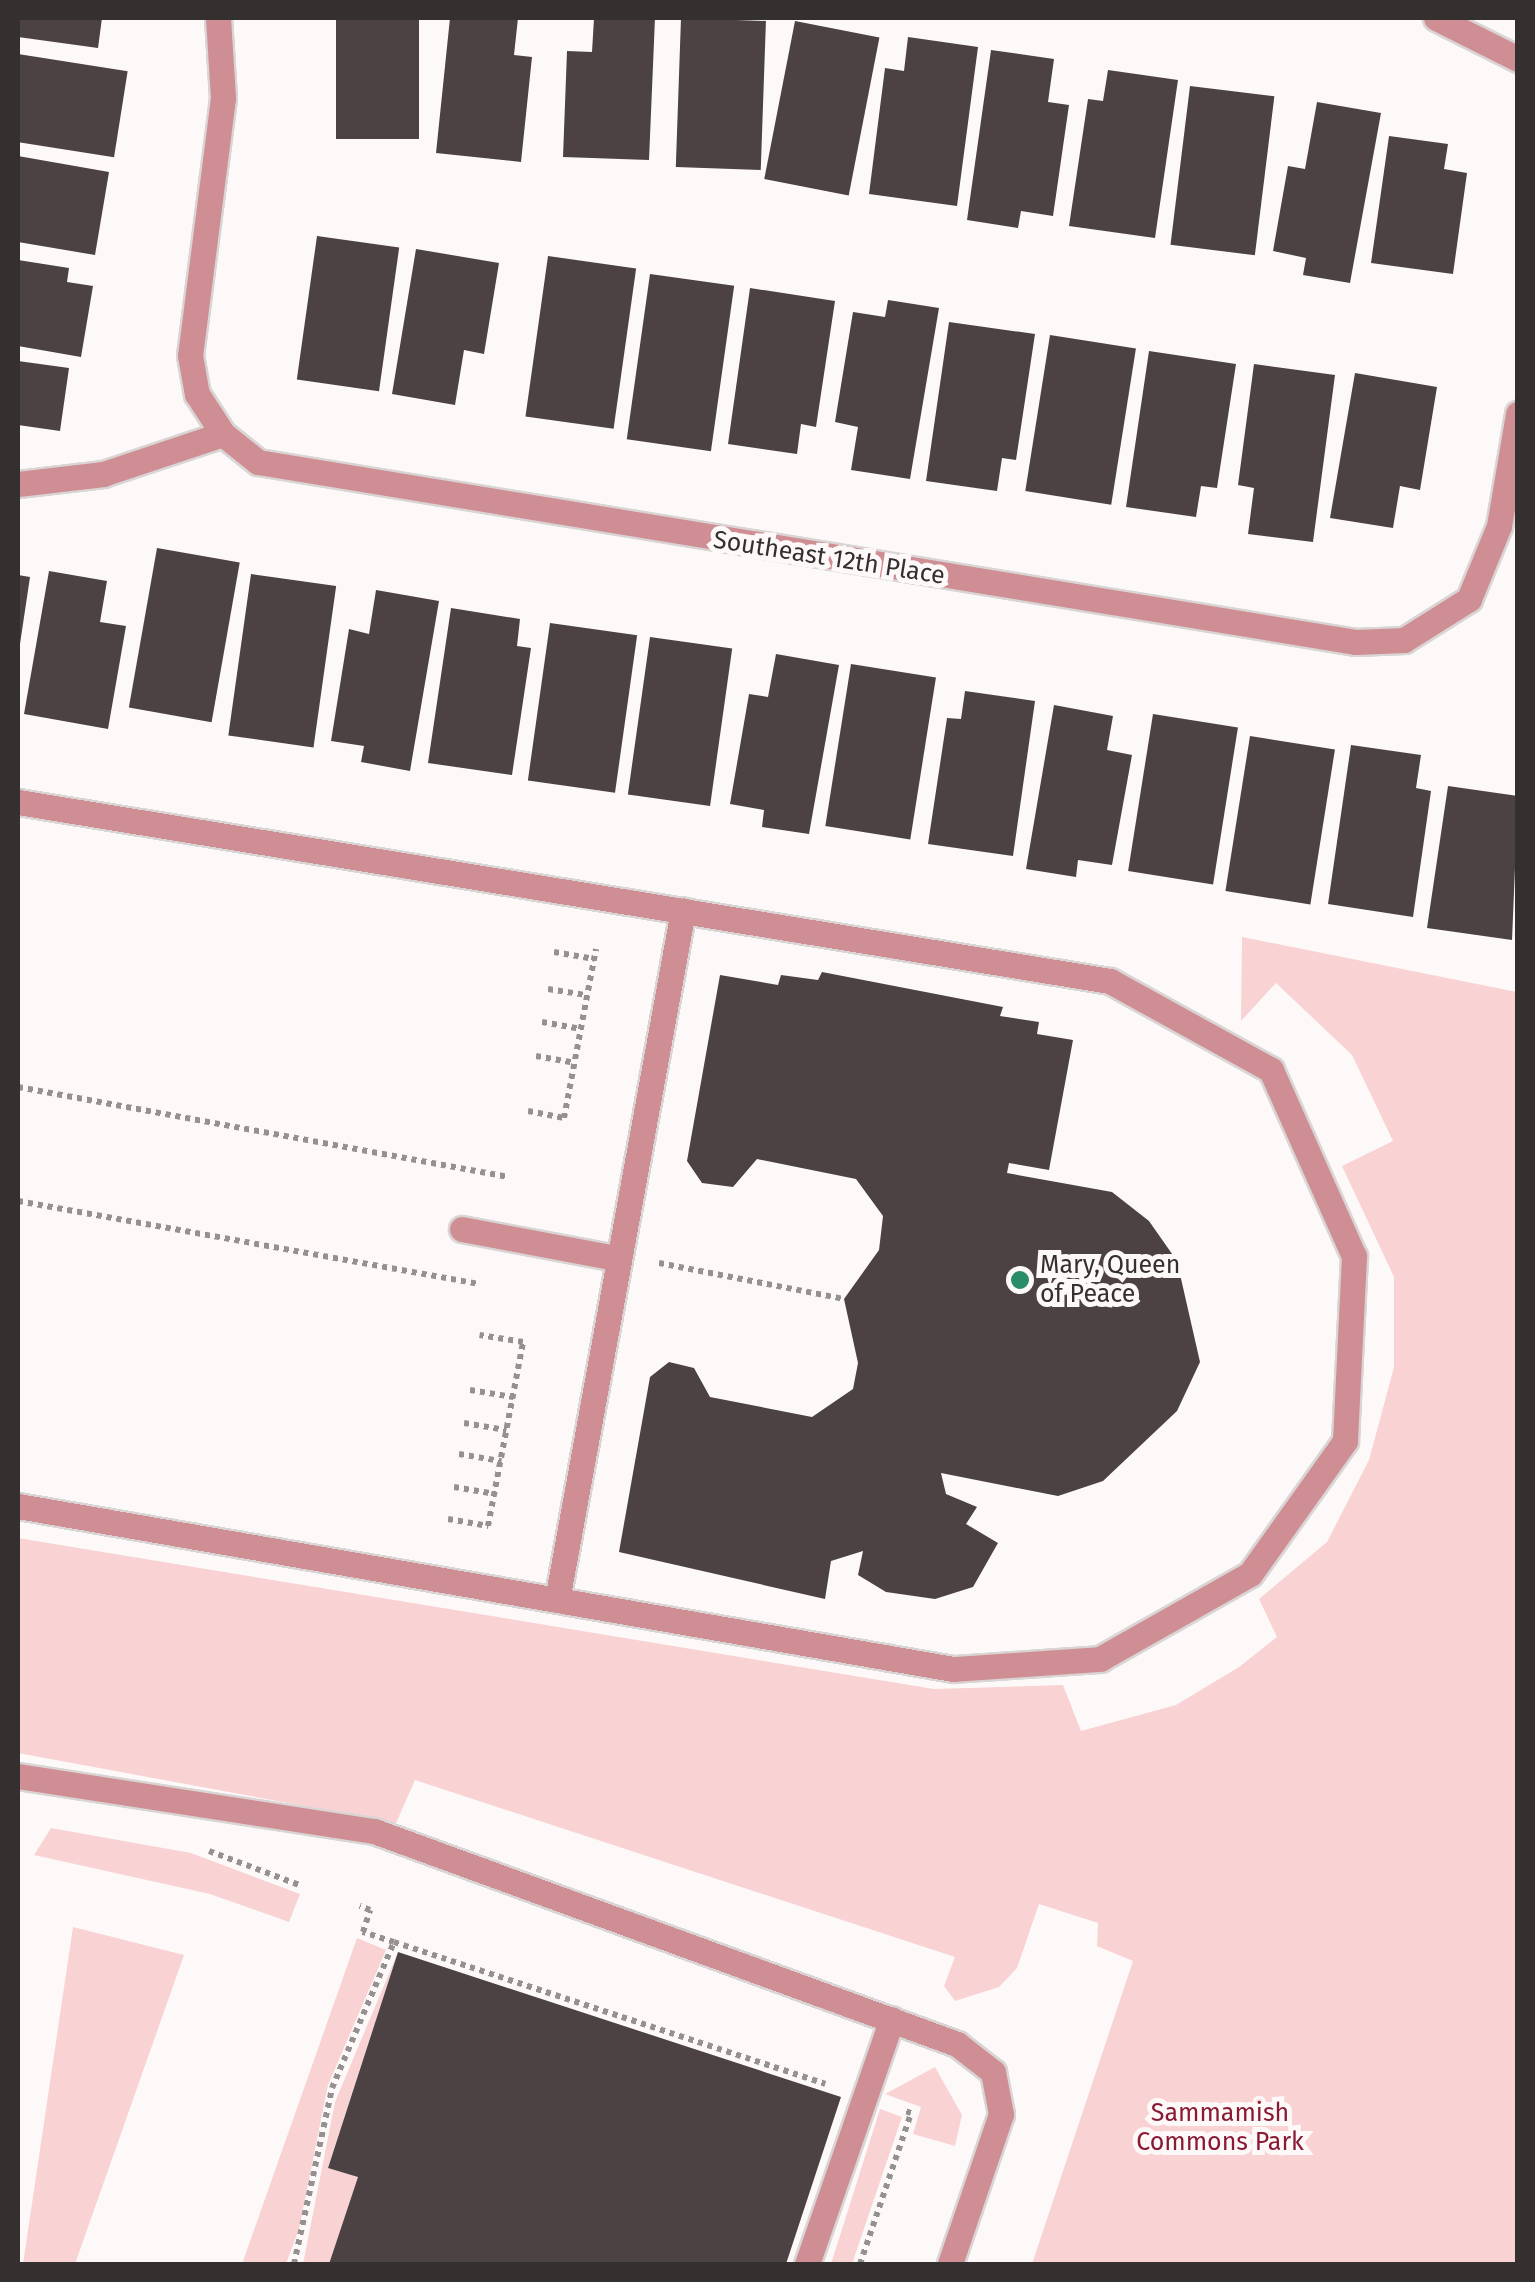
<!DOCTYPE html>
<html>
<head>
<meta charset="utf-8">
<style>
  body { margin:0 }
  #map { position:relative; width:1535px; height:2282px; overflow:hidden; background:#fef9f9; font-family:"Fira Sans",sans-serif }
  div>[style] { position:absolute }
  .green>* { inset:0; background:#f9d2d4 }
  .building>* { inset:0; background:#4c4243; transform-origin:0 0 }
  .path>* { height:6px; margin-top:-3px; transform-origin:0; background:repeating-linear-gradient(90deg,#959191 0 5px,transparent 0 10px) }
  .roads { filter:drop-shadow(2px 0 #dad5d5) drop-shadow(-2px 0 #dad5d5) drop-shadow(0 2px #dad5d5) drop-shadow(0 -2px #dad5d5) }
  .lane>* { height:25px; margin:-12.5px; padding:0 12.5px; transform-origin:12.5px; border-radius:12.5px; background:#cf8e93 }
  .street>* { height:25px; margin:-12.5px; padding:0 12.5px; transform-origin:12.5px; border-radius:12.5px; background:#cf8e93 }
  .dots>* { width:28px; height:28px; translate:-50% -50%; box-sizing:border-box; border:5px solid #fef9f9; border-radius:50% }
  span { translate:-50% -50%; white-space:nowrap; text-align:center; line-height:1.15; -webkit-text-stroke:10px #fef9f9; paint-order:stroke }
  .street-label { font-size:25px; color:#343030 }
  .poi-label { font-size:25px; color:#343030 }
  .left { translate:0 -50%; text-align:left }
  .park-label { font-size:25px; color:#8a1a33 }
  .frame { position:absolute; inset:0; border:20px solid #343030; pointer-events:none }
</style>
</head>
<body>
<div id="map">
  <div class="green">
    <i style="clip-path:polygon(1242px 937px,1517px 992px,1517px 2264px,1032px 2264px,1133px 1961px,1097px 1946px,1098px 1923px,1039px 1904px,1017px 1968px,999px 1987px,955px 2001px,944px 1986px,955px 1957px,415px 1780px,396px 1823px,18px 1753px,18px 1538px,934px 1689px,1063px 1685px,1081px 1731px,1176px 1705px,1239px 1667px,1277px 1637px,1259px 1599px,1327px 1542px,1369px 1460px,1394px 1367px,1394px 1277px,1342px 1166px,1393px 1141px,1352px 1055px,1276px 983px,1241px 1021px)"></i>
    <i style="clip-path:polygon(51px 1828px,191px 1853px,300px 1894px,289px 1922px,210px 1894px,34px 1855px)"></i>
    <i style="clip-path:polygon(73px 1927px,184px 1955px,75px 2264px,23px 2264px)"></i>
    <i style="clip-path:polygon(357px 1938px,386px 1950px,328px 2085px,299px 2229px,286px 2264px,242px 2264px)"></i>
    <i style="clip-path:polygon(398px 1952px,328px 2167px,358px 2177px,329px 2264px,303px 2264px,335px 2102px)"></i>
    <i style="clip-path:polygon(935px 2067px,962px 2115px,955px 2146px,913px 2134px,921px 2107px,885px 2094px)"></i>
    <i style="clip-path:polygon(880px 2109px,902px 2117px,852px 2264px,831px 2264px)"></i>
  </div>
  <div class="building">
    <i style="clip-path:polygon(18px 18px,102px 18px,98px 48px,18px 37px)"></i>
    <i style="left:336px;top:18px;width:83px;height:121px"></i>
    <i style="clip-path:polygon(450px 18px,518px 18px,514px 55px,532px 57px,521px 162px,436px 153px)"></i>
    <i style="clip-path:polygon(594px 18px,655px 18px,649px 160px,563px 157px,567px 51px,592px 52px)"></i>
    <i style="left:681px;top:18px;width:85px;height:149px;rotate:2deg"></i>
    <i style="left:795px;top:21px;width:86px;height:161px;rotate:11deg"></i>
    <i style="clip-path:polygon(908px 37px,978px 47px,957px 206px,869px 194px,885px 68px,904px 71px)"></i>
    <i style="clip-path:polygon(991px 50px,1054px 59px,1048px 102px,1069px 105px,1053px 216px,1021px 211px,1018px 228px,967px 220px)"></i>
    <i style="left:18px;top:54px;width:111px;height:87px;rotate:9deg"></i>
    <i style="clip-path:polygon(1108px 70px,1178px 80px,1155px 238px,1069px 226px,1088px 99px,1103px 101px)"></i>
    <i style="left:1190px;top:86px;width:85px;height:160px;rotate:7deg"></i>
    <i style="clip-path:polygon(1317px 102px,1381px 113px,1350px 283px,1303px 275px,1306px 258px,1273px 251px,1288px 166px,1305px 169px)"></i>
    <i style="clip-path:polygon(1389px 136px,1448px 144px,1444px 169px,1467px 173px,1453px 274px,1371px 263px)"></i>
    <i style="clip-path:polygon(18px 156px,109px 172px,95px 255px,18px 242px)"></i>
    <i style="left:317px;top:236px;width:83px;height:145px;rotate:8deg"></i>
    <i style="clip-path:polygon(416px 249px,499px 263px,484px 354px,464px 350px,455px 405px,392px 394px)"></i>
    <i style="left:548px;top:256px;width:89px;height:162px;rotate:8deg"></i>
    <i style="clip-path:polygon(18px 260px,69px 268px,67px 282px,93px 286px,81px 357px,18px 346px)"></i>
    <i style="left:650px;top:274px;width:85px;height:167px;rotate:8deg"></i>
    <i style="clip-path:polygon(750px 288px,835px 301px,816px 427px,801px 424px,797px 454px,728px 444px)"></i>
    <i style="clip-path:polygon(888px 300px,939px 308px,910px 479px,851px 470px,858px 427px,835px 422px,853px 312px,885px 317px)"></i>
    <i style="clip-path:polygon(949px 322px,1035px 334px,1016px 460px,1002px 458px,997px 491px,926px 481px)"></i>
    <i style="left:1050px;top:335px;width:87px;height:158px;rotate:9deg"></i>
    <i style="clip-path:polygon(1149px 351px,1236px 364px,1217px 488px,1201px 486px,1196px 517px,1126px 507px)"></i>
    <i style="clip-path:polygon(18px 361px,69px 368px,60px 431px,18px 425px)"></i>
    <i style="clip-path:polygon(1254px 364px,1335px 375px,1313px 542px,1248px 534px,1254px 488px,1238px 485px)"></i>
    <i style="clip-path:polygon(1355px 373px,1437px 387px,1420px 490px,1400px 486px,1393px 528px,1330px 518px)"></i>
    <i style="left:157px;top:548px;width:84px;height:162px;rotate:10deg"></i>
    <i style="clip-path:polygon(49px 571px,107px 581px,100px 622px,126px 626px,108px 729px,24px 714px)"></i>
    <i style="left:251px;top:574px;width:86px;height:163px;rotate:8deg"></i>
    <i style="clip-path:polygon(18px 575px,30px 577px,20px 644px,18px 644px)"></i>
    <i style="clip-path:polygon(376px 590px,439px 601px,410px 771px,361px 762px,364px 746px,331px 741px,349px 629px,369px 634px)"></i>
    <i style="clip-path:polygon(451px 608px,520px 619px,517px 646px,531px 648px,512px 775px,428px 763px)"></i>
    <i style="left:550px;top:623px;width:88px;height:159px;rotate:8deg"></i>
    <i style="left:650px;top:637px;width:83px;height:159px;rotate:8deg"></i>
    <i style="clip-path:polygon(776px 654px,839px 665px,809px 834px,762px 827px,764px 810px,730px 804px,749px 694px,768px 697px)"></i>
    <i style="left:851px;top:664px;width:86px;height:164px;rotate:9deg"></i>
    <i style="clip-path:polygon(965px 691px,1035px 701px,1013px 856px,928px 844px,947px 718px,961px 719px)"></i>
    <i style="clip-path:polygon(1054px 705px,1113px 716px,1107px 750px,1132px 755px,1112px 865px,1078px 860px,1076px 877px,1026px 869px)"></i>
    <i style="left:1153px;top:714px;width:86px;height:159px;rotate:9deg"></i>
    <i style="left:1250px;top:736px;width:86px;height:157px;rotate:9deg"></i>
    <i style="clip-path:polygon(1351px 745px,1421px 755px,1416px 788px,1431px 791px,1413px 917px,1328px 904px)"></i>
    <i style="clip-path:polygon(1448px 786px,1518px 796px,1512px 940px,1427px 928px)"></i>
    <i style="clip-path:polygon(822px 972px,1003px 1007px,1000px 1016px,1039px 1022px,1037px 1034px,1073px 1040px,1049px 1170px,1009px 1163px,1007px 1173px,1112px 1192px,1149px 1221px,1177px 1261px,1200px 1362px,1177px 1411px,1103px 1481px,1058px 1496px,941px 1473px,946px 1494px,977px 1507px,966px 1524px,998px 1543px,973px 1587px,935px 1599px,886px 1592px,858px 1575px,863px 1551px,831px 1561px,825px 1599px,619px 1552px,650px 1377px,669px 1362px,694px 1368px,710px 1397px,812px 1417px,853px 1389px,858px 1363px,844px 1299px,879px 1250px,883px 1216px,856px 1179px,757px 1159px,733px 1187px,702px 1183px,687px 1161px,720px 975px,778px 985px,781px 975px,818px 980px)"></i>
    <i style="clip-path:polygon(398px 1952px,841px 2097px,786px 2264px,329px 2264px,358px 2177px,328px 2168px)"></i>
  </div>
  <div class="path">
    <i style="left:554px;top:952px;width:41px;rotate:9.9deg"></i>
    <i style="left:548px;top:989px;width:39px;rotate:9deg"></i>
    <i style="left:542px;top:1022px;width:40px;rotate:10deg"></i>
    <i style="left:536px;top:1056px;width:39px;rotate:10deg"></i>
    <i style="left:18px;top:1087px;width:496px;rotate:10.4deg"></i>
    <i style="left:528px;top:1111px;width:37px;rotate:11deg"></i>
    <i style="left:564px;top:1118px;width:172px;rotate:-79.3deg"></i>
    <i style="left:18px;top:1201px;width:468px;rotate:10.2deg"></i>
    <i style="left:659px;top:1263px;width:188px;rotate:11deg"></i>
    <i style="left:470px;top:1390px;width:44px;rotate:9.2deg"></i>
    <i style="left:464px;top:1423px;width:43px;rotate:9.5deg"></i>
    <i style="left:459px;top:1454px;width:43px;rotate:9.5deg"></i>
    <i style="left:454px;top:1487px;width:42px;rotate:9.7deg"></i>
    <i style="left:448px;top:1519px;width:41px;rotate:9.9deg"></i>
    <i style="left:488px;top:1526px;width:187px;rotate:-79.2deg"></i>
    <i style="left:523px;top:1342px;width:44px;rotate:-170.8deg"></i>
    <i style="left:209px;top:1851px;width:99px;rotate:20.6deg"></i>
    <i style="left:394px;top:1942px;width:454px;rotate:18.2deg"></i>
    <i style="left:294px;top:2264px;width:180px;rotate:-77.8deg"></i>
    <i style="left:332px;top:2088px;width:159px;rotate:-67deg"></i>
    <i style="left:394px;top:1942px;width:33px;rotate:-162deg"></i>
    <i style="left:363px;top:1932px;width:23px;rotate:-72deg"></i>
    <i style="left:370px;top:1910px;width:11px;rotate:-158deg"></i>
    <i style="left:860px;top:2264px;width:159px;rotate:-71.3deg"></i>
    <i style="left:911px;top:2113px;width:9px;rotate:-162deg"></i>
  </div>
  <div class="roads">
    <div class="lane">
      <i style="left:18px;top:484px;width:86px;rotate:-6.7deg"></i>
      <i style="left:103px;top:474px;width:126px;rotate:-18.4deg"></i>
      <i style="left:18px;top:802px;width:1107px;rotate:9.31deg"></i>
      <i style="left:1110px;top:981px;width:184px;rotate:28.9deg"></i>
      <i style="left:1271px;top:1070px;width:204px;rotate:66deg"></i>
      <i style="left:1354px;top:1256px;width:185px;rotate:92.8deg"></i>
      <i style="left:1345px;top:1441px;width:163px;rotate:125.5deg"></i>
      <i style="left:1250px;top:1574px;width:172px;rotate:150.5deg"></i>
      <i style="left:1100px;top:1659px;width:147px;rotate:176.1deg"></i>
      <i style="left:953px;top:1669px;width:949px;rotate:-170.11deg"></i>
      <i style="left:462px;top:1229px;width:156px;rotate:10.7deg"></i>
      <i style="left:557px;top:1600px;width:701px;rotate:-79.65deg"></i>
      <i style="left:18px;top:1776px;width:360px;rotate:8.8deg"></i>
      <i style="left:374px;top:1831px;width:621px;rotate:20.07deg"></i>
      <i style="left:957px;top:2044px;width:46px;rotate:37.9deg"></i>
      <i style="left:993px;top:2072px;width:43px;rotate:79.2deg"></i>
      <i style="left:1001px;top:2114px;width:158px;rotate:108.8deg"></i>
      <i style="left:807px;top:2264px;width:259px;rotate:-70.9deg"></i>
    </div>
    <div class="street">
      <i style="left:218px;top:18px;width:80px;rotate:86.4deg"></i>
      <i style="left:223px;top:98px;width:259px;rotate:97.3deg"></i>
      <i style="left:190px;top:355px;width:40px;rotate:80deg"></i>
      <i style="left:197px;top:394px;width:48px;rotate:57deg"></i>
      <i style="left:223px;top:434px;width:45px;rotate:38.7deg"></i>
      <i style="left:258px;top:462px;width:1113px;rotate:9.31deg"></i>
      <i style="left:1356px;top:642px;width:48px;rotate:-2.4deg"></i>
      <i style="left:1404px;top:640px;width:77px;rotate:-32.2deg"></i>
      <i style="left:1469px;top:599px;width:79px;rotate:-67.7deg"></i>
      <i style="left:1499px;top:526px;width:114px;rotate:-80.4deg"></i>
      <i style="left:1436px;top:18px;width:92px;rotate:26.6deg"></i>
    </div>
  </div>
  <div class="dots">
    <i style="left:1020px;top:1280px;background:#288d68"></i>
  </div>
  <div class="street-label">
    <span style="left:829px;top:558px;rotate:9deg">Southeast 12th Place</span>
  </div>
  <div class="poi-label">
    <span class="left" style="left:1040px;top:1280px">Mary, Queen<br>of Peace</span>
  </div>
  <div class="park-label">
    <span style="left:1220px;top:2128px">Sammamish<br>Commons Park</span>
  </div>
  <div class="frame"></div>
</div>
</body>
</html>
